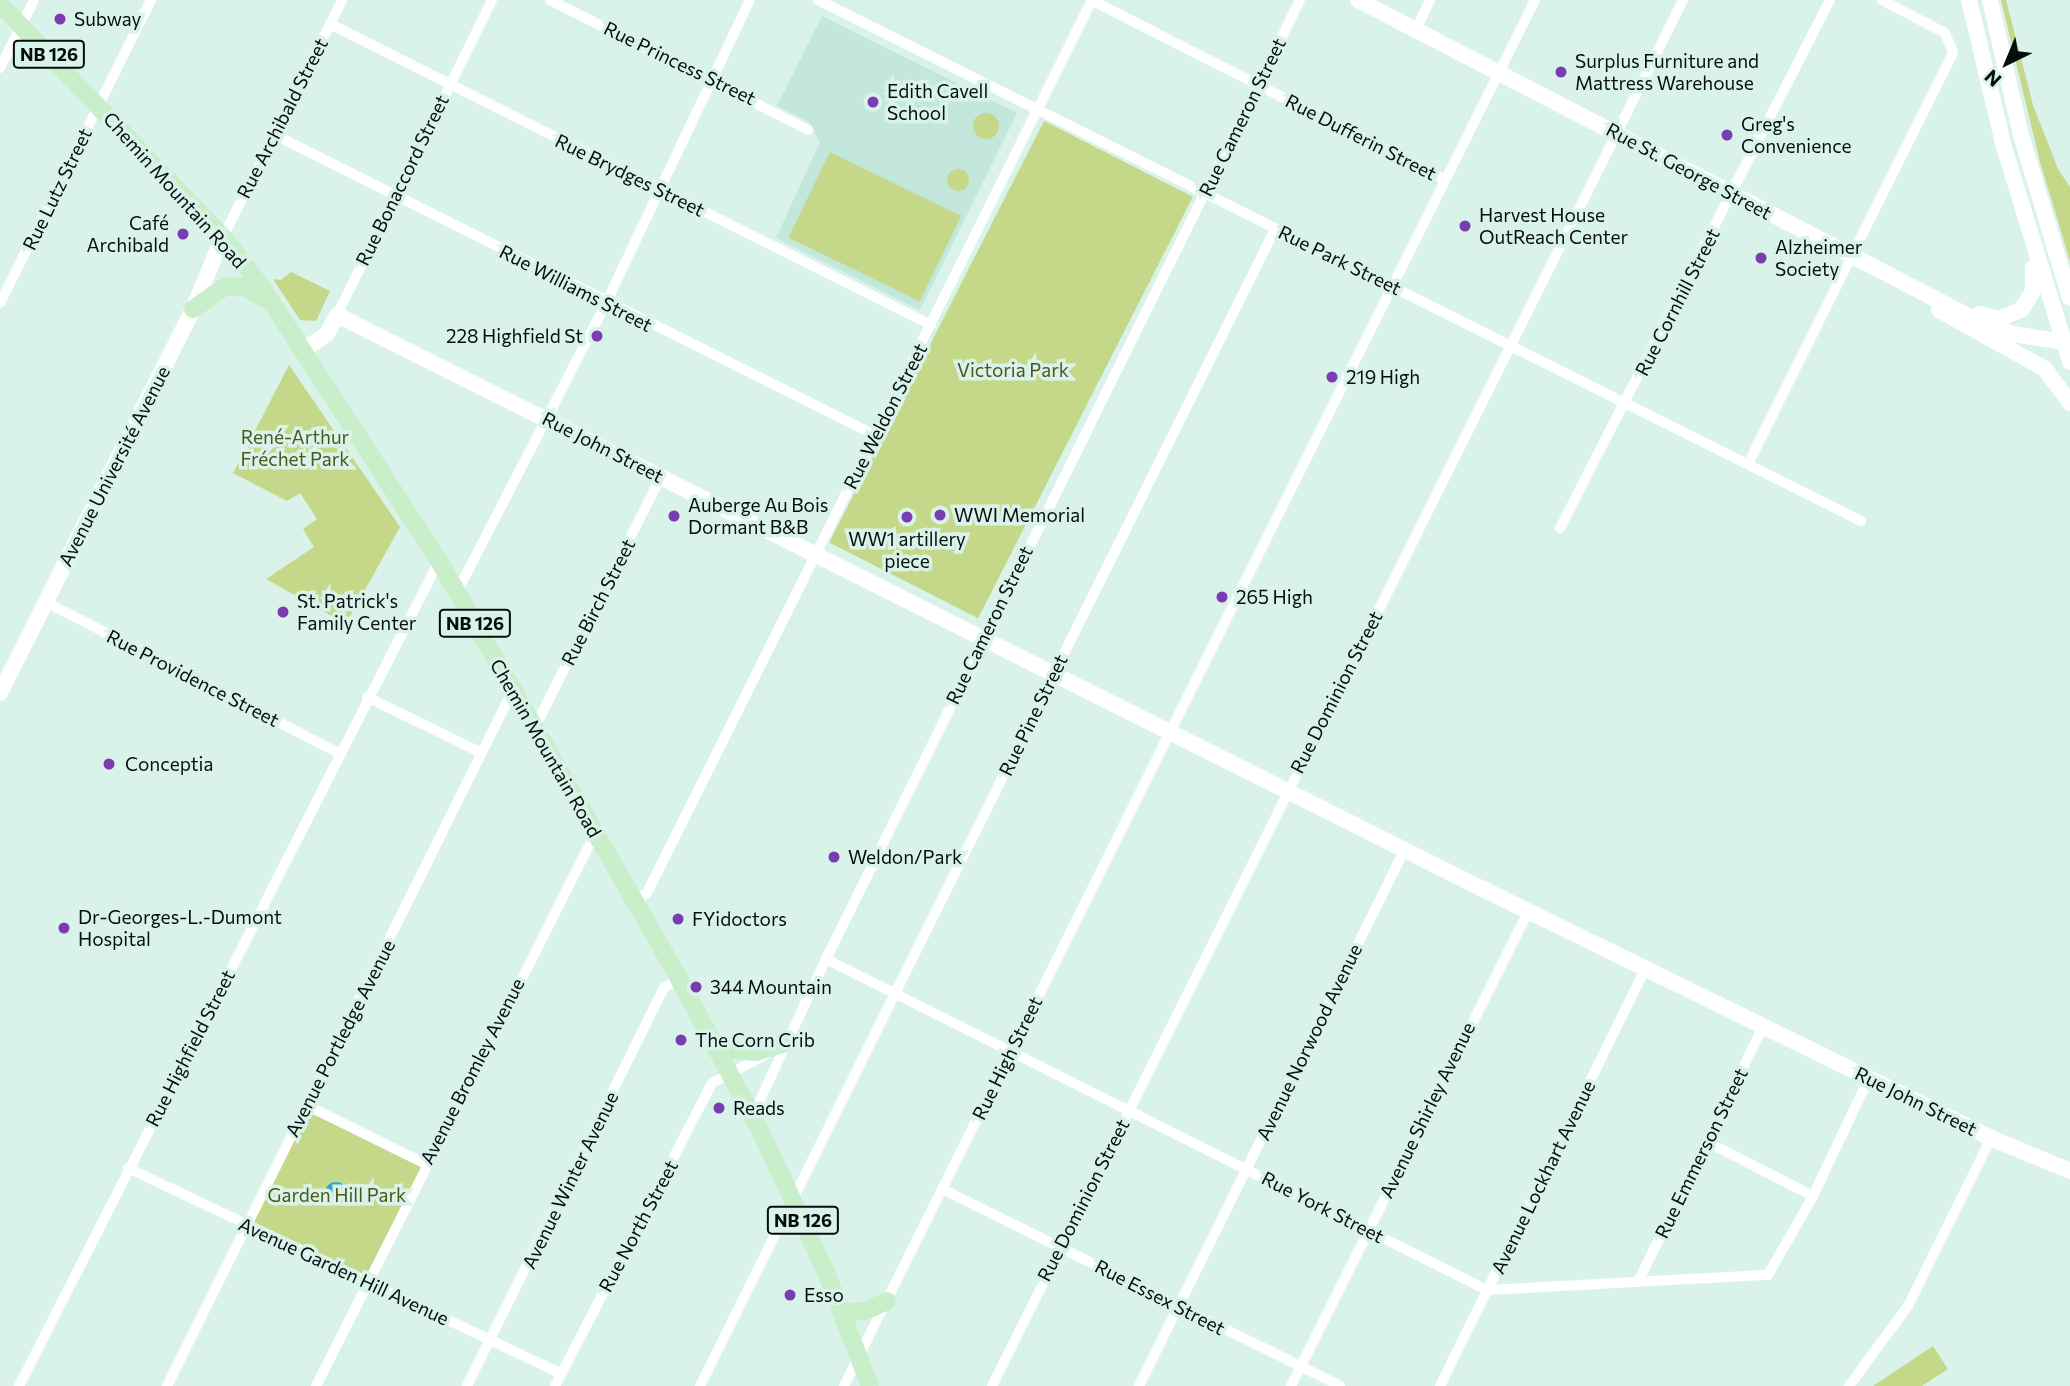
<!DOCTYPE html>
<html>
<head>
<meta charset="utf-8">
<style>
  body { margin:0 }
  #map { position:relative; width:2070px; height:1386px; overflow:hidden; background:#d9f3ea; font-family:Commissioner,sans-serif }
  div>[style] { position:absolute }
  .built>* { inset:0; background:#c4e7db }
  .green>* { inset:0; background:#c5d789; transform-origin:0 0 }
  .round { border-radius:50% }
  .water>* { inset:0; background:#33a5cb }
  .street>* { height:10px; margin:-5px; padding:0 5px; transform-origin:5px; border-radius:5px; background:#fff }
  .secondary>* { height:16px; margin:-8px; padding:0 8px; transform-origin:8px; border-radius:8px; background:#fff }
  .primary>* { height:18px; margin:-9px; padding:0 9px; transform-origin:9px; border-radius:9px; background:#c8eeca }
  .dots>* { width:19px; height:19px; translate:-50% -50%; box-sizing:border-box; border:4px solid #d9f3ea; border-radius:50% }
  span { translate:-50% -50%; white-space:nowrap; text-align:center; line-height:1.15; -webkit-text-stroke:7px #d9f3ea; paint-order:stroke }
  .shield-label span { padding:2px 5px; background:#d9f3ea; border:2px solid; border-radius:5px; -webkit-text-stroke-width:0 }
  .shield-label { font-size:18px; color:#060e0b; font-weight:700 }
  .poi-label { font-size:19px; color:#060e0b }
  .left { translate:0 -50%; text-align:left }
  .right { translate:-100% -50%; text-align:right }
  .street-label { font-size:19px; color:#060e0b }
  .park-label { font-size:19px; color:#4c5719 }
  .north { position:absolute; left:1972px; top:28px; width:70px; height:70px; -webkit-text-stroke:5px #d9f3ea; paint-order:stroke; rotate:223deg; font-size:19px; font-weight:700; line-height:28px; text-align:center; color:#060e0b }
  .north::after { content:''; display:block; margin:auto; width:24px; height:32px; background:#060e0b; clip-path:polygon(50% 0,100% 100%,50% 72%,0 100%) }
</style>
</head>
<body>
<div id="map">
  <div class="built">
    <i style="clip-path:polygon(822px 16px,1017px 113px,920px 310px,776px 238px,820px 142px,809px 122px,777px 106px)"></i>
  </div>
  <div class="green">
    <i style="clip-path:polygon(2001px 0,2006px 0,2033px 105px,2058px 169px,2070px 187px,2070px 261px,2040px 162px)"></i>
    <i class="round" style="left:973px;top:113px;width:26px;height:26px"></i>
    <i style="left:1044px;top:121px;width:167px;height:473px;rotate:27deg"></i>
    <i style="left:830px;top:152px;width:146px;height:95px;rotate:26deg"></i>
    <i class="round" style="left:947px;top:169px;width:22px;height:22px"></i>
    <i style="clip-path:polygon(291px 272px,330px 291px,316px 321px,300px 320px,273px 279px,281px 280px)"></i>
    <i style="clip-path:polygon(289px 365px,400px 527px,346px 624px,266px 579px,314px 547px,303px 529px,317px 519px,300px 493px,287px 501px,233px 473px)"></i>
    <i style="left:306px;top:1105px;width:134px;height:134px;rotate:26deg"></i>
    <i style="clip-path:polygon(1933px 1346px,1948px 1369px,1922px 1386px,1873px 1386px)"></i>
  </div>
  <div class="water">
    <i class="round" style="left:325px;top:1182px;width:22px;height:22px"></i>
  </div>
  <div class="street">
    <i style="left:550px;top:0;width:289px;rotate:26.7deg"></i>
    <i style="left:818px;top:0;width:1166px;rotate:26.54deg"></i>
    <i style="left:1091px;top:0;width:396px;rotate:26.9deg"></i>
    <i style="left:330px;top:24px;width:672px;rotate:26.6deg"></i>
    <i style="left:1416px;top:29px;width:32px;rotate:-64deg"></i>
    <i style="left:0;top:68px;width:76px;rotate:-63.4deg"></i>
    <i style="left:277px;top:136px;width:671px;rotate:26.57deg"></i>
    <i style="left:223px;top:237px;width:265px;rotate:-63.3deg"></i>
    <i style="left:0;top:303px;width:339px;rotate:-63.5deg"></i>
    <i style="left:337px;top:315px;width:351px;rotate:-63.8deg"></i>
    <i style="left:1748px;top:464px;width:460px;rotate:-63.5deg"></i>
    <i style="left:1953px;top:52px;width:21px;rotate:-113deg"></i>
    <i style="left:1945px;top:33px;width:71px;rotate:-152.4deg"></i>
    <i style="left:1560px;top:528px;width:593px;rotate:-62.92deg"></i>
    <i style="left:457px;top:592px;width:325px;rotate:-62.7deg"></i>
    <i style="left:606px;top:303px;width:335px;rotate:-64.6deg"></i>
    <i style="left:46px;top:602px;width:332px;rotate:27.3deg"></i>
    <i style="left:367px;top:697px;width:126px;rotate:26deg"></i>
    <i style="left:535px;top:727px;width:281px;rotate:-63.3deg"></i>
    <i style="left:634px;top:903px;width:16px;rotate:-38deg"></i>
    <i style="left:647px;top:893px;width:998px;rotate:-63.51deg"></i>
    <i style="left:826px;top:959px;width:739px;rotate:26.6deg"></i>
    <i style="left:1487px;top:1290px;width:281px;rotate:-3.1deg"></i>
    <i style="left:1768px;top:1275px;width:91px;rotate:-60.3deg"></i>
    <i style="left:1813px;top:1196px;width:131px;rotate:-64.6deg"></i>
    <i style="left:306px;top:1105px;width:134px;rotate:26.2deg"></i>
    <i style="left:760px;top:1125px;width:25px;rotate:-90deg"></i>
    <i style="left:760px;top:1100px;width:156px;rotate:-64.9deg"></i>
    <i style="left:826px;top:959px;width:1070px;rotate:-63.7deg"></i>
    <i style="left:1707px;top:1142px;width:119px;rotate:27deg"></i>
    <i style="left:128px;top:1168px;width:480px;rotate:25.4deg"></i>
    <i style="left:942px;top:1189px;width:444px;rotate:26.3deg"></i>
    <i style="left:1638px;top:1282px;width:286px;rotate:-63.9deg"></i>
    <i style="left:19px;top:1386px;width:926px;rotate:-63.02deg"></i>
    <i style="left:167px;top:1386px;width:777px;rotate:-63.57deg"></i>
    <i style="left:316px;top:1386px;width:619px;rotate:-63.19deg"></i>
    <i style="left:467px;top:1386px;width:444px;rotate:-63.7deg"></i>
    <i style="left:664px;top:988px;width:17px;rotate:-31deg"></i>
    <i style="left:555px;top:1386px;width:341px;rotate:-62.6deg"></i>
    <i style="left:712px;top:1083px;width:62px;rotate:-27.8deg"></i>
    <i style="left:700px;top:1386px;width:1292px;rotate:-63.57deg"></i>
    <i style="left:844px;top:1386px;width:1549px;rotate:-63.5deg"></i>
    <i style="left:992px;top:1386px;width:1549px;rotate:-63.5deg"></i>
    <i style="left:1139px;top:1386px;width:599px;rotate:-63.65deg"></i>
    <i style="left:1291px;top:1386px;width:532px;rotate:-63.43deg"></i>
    <i style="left:1440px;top:1386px;width:467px;rotate:-63.8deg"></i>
    <i style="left:1849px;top:1386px;width:99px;rotate:-53.6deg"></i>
    <i style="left:1908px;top:1306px;width:187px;rotate:-63.7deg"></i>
  </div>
  <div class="secondary">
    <i style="left:1358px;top:0;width:700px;rotate:27.37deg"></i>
    <i style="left:1980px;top:322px;width:35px;rotate:20deg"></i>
    <i style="left:2013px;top:334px;width:58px;rotate:9deg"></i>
    <i style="left:1969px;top:0;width:151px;rotate:76.6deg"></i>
    <i style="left:2004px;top:147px;width:225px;rotate:72.9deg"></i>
    <i style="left:1990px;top:0;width:139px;rotate:77.1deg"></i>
    <i style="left:2021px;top:135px;width:170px;rotate:73.3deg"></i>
    <i style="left:1939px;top:310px;width:121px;rotate:29.1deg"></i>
    <i style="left:2045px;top:369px;width:42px;rotate:53.7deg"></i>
    <i style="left:1980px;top:314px;width:20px;rotate:15deg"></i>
    <i style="left:1999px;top:319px;width:25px;rotate:-23deg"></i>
    <i style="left:2022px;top:309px;width:21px;rotate:-59deg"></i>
    <i style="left:2033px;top:291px;width:23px;rotate:-90deg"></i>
    <i style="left:302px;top:351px;width:30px;rotate:-34deg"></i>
    <i style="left:327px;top:334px;width:21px;rotate:-62deg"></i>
    <i style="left:337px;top:315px;width:1279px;rotate:26.61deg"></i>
    <i style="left:1481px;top:888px;width:568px;rotate:26.11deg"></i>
    <i style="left:1991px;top:1138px;width:86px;rotate:22.7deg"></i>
    <i style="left:0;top:693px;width:430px;rotate:-63.3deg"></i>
    <i style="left:193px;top:309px;width:78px;rotate:-67.4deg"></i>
  </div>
  <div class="primary">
    <i style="left:0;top:4px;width:323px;rotate:46.3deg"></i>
    <i style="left:223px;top:237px;width:62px;rotate:52.2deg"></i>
    <i style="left:261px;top:286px;width:328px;rotate:57.1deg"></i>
    <i style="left:439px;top:561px;width:482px;rotate:60.1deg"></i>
    <i style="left:679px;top:979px;width:171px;rotate:61.8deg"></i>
    <i style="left:760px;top:1130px;width:154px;rotate:65.1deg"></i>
    <i style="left:825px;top:1270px;width:124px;rotate:68.8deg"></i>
    <i style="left:193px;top:309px;width:40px;rotate:-34.9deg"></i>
    <i style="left:226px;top:286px;width:18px;rotate:3deg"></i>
    <i style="left:244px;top:287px;width:28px;rotate:30deg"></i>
    <i style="left:711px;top:1040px;width:25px;rotate:23deg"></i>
    <i style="left:734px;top:1050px;width:22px;rotate:5deg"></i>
    <i style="left:756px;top:1052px;width:34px;rotate:-17deg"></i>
    <i style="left:842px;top:1312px;width:23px;rotate:-2deg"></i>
    <i style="left:865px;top:1311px;width:24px;rotate:-24deg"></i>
  </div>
  <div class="dots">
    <i style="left:60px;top:19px;background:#7b3cb1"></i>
    <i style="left:1561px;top:72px;background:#7b3cb1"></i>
    <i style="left:873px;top:102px;background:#7b3cb1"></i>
    <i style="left:1727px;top:135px;background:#7b3cb1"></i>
    <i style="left:1465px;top:226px;background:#7b3cb1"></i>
    <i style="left:183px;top:234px;background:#7b3cb1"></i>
    <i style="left:1761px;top:258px;background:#7b3cb1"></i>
    <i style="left:597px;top:336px;background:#7b3cb1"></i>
    <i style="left:1332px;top:377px;background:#7b3cb1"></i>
    <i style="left:940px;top:515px;background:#7b3cb1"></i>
    <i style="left:674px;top:516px;background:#7b3cb1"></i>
    <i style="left:907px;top:517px;background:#7b3cb1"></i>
    <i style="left:1222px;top:597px;background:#7b3cb1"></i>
    <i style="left:283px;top:612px;background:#7b3cb1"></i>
    <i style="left:109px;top:764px;background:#7b3cb1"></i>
    <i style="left:834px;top:857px;background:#7b3cb1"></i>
    <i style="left:678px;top:919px;background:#7b3cb1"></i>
    <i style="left:64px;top:928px;background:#7b3cb1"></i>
    <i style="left:696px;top:987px;background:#7b3cb1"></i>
    <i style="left:681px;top:1040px;background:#7b3cb1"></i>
    <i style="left:719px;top:1108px;background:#7b3cb1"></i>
    <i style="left:790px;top:1295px;background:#7b3cb1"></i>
  </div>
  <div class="shield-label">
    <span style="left:49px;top:54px">NB 126</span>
    <span style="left:475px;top:623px">NB 126</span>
    <span style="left:803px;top:1220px">NB 126</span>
  </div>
  <div class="poi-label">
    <span class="left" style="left:74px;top:19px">Subway</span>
    <span class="left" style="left:1575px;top:72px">Surplus Furniture and<br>Mattress Warehouse</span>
    <span class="left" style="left:887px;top:102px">Edith Cavell<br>School</span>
    <span class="left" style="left:1741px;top:135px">Greg's<br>Convenience</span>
    <span class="left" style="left:1479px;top:226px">Harvest House<br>OutReach Center</span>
    <span class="right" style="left:169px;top:234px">Café<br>Archibald</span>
    <span class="left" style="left:1775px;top:258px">Alzheimer<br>Society</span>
    <span class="right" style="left:583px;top:336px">228 Highfield St</span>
    <span class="left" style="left:1346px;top:377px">219 High</span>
    <span class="left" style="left:688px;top:516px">Auberge Au Bois<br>Dormant B&amp;B</span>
    <span class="left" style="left:954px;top:515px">WWI Memorial</span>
    <span style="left:907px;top:550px">WW1 artillery<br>piece</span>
    <span class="left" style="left:1236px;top:597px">265 High</span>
    <span class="left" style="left:297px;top:612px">St. Patrick's<br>Family Center</span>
    <span class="left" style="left:125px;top:764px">Conceptia</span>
    <span class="left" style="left:848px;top:857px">Weldon/Park</span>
    <span class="left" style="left:78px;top:928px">Dr-Georges-L.-Dumont<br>Hospital</span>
    <span class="left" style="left:692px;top:919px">FYidoctors</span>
    <span class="left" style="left:710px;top:987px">344 Mountain</span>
    <span class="left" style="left:695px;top:1040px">The Corn Crib</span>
    <span class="left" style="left:733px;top:1108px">Reads</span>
    <span class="left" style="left:804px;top:1295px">Esso</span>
  </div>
  <div class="street-label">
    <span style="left:680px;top:63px;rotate:26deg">Rue Princess Street</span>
    <span style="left:1242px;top:117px;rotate:-64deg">Rue Cameron Street</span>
    <span style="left:282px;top:118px;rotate:-63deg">Rue Archibald Street</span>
    <span style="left:1361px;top:137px;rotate:27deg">Rue Dufferin Street</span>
    <span style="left:1689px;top:171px;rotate:28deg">Rue St. George Street</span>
    <span style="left:630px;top:175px;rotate:26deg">Rue Brydges Street</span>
    <span style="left:402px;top:180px;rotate:-64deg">Rue Bonaccord Street</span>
    <span style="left:57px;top:189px;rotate:-64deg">Rue Lutz Street</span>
    <span style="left:175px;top:190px;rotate:48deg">Chemin Mountain Road</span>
    <span style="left:1340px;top:260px;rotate:26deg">Rue Park Street</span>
    <span style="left:576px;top:288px;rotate:27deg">Rue Williams Street</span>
    <span style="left:1677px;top:302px;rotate:-63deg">Rue Cornhill Street</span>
    <span style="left:885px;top:416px;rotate:-63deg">Rue Weldon Street</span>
    <span style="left:603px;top:447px;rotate:27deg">Rue John Street</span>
    <span style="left:114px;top:466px;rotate:-63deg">Avenue Université Avenue</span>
    <span style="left:598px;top:602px;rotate:-63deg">Rue Birch Street</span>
    <span style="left:989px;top:625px;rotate:-64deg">Rue Cameron Street</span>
    <span style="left:193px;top:678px;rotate:27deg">Rue Providence Street</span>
    <span style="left:1336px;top:692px;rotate:-63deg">Rue Dominion Street</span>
    <span style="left:1033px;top:715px;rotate:-64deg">Rue Pine Street</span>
    <span style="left:546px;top:748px;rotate:60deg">Chemin Mountain Road</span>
    <span style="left:340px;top:1038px;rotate:-63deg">Avenue Portledge Avenue</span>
    <span style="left:1309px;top:1042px;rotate:-64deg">Avenue Norwood Avenue</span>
    <span style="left:190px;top:1048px;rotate:-63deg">Rue Highfield Street</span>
    <span style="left:1007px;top:1058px;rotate:-64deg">Rue High Street</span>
    <span style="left:472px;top:1071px;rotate:-63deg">Avenue Bromley Avenue</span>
    <span style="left:1916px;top:1101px;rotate:26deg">Rue John Street</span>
    <span style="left:1427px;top:1110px;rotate:-64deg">Avenue Shirley Avenue</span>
    <span style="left:1701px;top:1153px;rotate:-64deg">Rue Emmerson Street</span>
    <span style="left:1543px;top:1177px;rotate:-64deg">Avenue Lockhart Avenue</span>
    <span style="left:570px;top:1180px;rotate:-64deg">Avenue Winter Avenue</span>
    <span style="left:1083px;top:1200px;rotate:-63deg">Rue Dominion Street</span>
    <span style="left:1323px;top:1207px;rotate:27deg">Rue York Street</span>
    <span style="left:638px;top:1226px;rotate:-62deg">Rue North Street</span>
    <span style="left:344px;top:1271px;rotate:25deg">Avenue Garden Hill Avenue</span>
    <span style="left:1160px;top:1297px;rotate:27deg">Rue Essex Street</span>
  </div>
  <div class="park-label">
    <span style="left:1013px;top:370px">Victoria Park</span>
    <span style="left:295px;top:448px">René-Arthur<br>Fréchet Park</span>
    <span style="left:337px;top:1195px">Garden Hill Park</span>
  </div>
  <div class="north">N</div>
</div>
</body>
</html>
